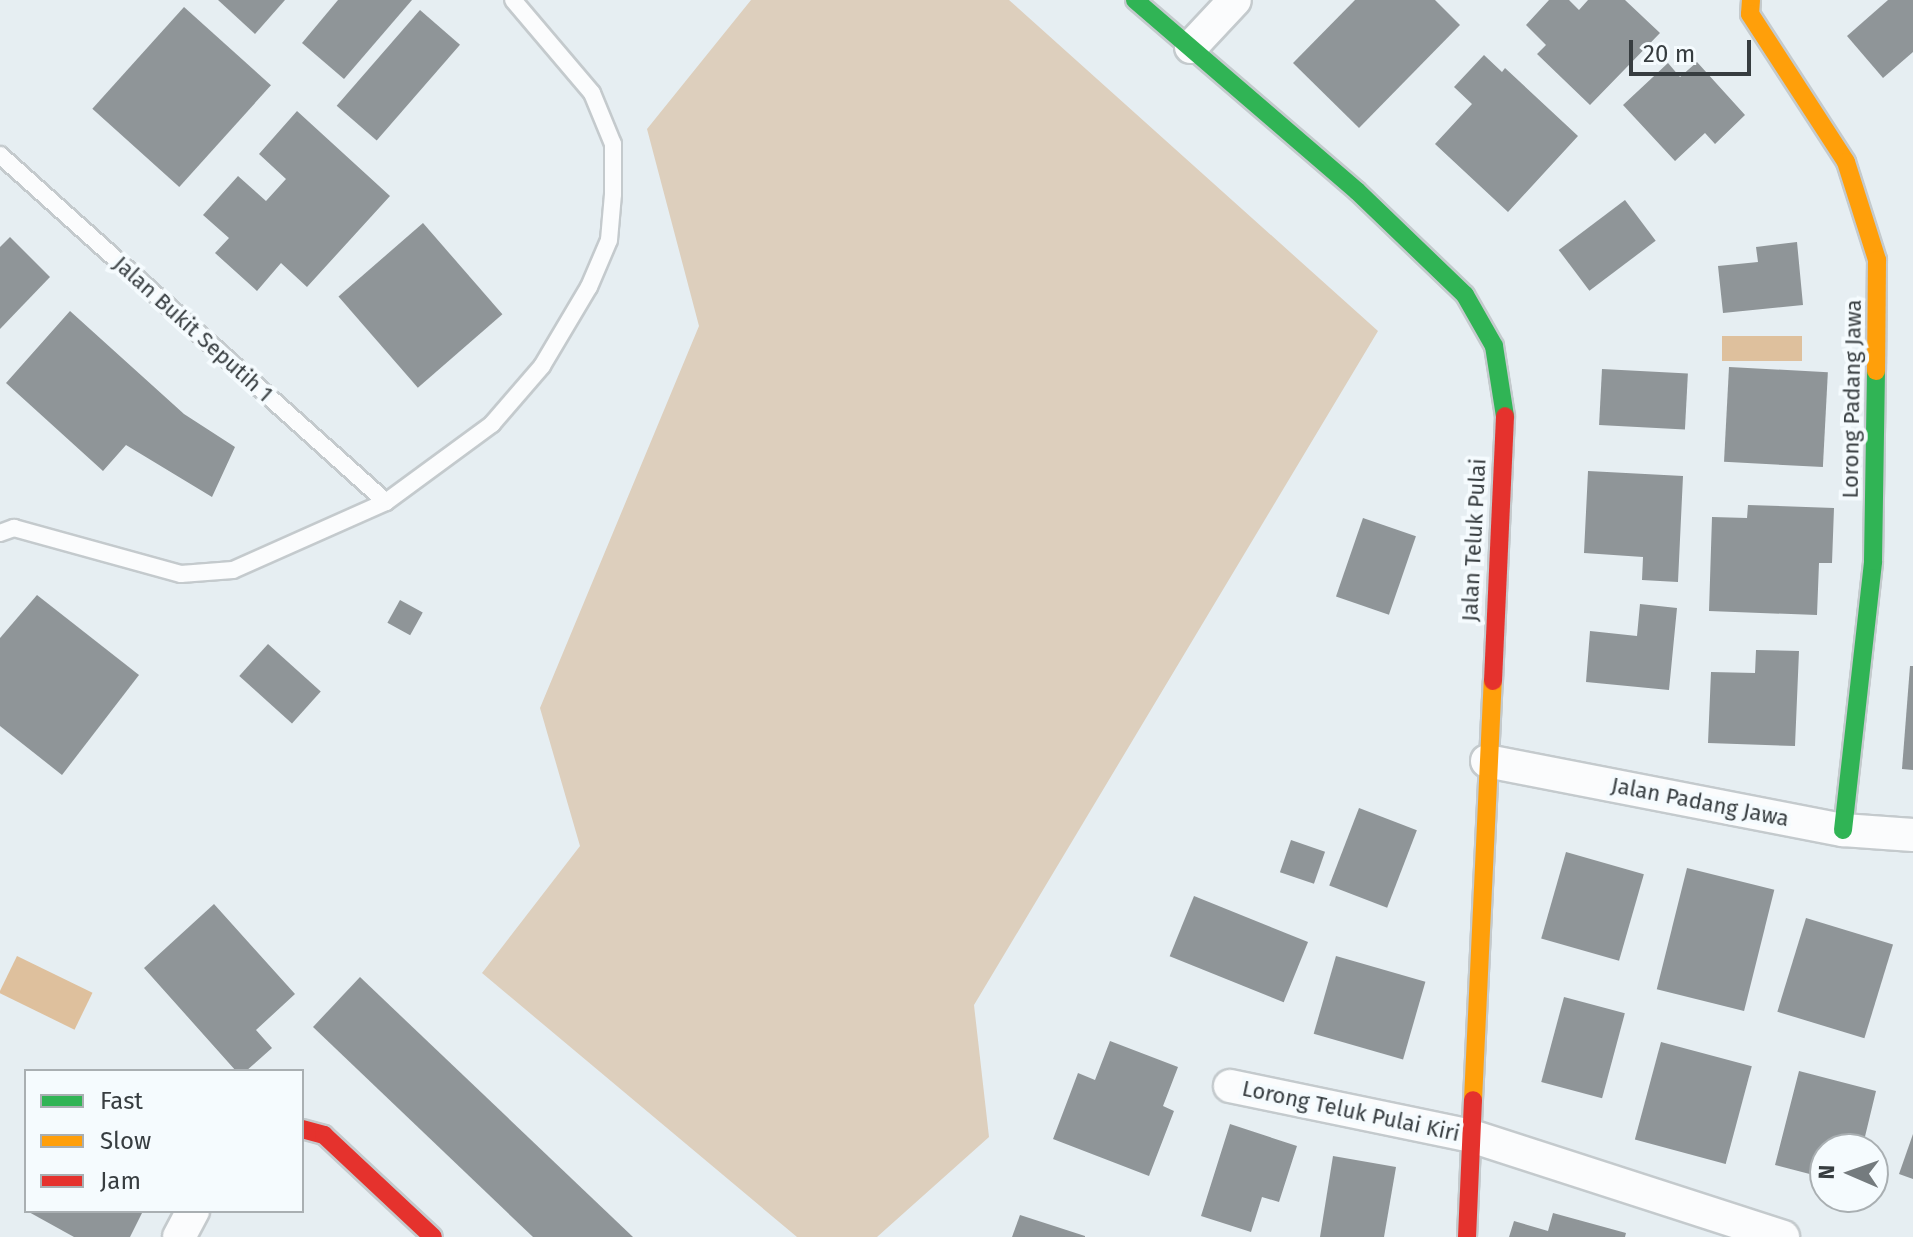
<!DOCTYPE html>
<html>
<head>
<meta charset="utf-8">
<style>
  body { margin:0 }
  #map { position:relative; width:1913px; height:1237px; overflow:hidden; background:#e6eef2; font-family:"Fira Sans",sans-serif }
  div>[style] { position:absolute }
  .green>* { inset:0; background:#ddcfbd }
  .water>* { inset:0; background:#dec09d; transform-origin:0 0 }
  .building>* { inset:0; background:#8f9598; transform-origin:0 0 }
  .roads { filter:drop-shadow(2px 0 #c4cacd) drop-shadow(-2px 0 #c4cacd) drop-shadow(0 2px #c4cacd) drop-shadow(0 -2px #c4cacd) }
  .lane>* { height:16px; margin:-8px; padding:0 8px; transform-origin:8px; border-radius:8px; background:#fbfcfd }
  .street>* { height:32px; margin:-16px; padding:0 16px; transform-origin:16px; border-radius:16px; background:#fbfcfd }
  .fast>* { height:18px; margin:-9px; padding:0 9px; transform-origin:9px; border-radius:9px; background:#30b455 }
  .slow>* { height:18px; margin:-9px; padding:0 9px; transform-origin:9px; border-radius:9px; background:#ff9f0a }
  .jam>* { height:18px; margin:-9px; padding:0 9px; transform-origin:9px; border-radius:9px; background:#e5322d }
  span { translate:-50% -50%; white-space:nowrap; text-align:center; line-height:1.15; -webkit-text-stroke:8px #f5fbfe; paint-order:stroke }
  .street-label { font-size:22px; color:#373d40 }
  .legend { position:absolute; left:24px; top:1069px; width:280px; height:144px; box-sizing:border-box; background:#f5fbfe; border:2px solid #a9afb2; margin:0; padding:10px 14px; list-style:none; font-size:24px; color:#373d40 }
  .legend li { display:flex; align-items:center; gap:16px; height:40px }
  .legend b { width:40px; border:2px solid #a9afb2 }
  .north { position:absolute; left:1809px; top:1133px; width:80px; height:80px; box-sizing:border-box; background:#f5fbfe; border:2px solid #a9afb2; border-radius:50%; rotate:272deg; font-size:22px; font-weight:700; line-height:32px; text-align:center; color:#373d40 }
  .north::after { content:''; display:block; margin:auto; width:28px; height:36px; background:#747b7e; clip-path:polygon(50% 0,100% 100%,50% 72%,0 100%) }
  .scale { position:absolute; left:1629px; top:40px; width:122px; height:36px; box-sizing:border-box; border:4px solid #373d40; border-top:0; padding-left:10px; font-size:24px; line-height:28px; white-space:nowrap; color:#373d40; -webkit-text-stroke:6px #f5fbfe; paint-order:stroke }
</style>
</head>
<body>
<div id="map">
  <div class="green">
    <i style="clip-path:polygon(751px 0,1009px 0,1378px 331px,974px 1005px,989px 1137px,877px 1237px,797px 1237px,482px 973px,580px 846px,540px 708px,699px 326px,647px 129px)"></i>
  </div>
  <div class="water">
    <i style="left:1722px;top:336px;width:80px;height:25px"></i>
    <i style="left:17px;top:956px;width:84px;height:41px;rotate:26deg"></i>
  </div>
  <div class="building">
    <i style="clip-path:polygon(218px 0,285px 0,255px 34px)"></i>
    <i style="clip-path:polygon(338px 0,412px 0,344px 79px,302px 43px)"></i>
    <i style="clip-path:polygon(1355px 0,1435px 0,1460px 25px,1359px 128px,1293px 63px)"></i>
    <i style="clip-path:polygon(1549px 0,1569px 0,1579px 10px,1588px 0,1625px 0,1660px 33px,1590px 105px,1537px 54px,1546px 45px,1526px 25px)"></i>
    <i style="clip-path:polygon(1888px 0,1913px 0,1913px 52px,1883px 78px,1847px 36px)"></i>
    <i style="left:184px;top:7px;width:117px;height:137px;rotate:42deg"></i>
    <i style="left:420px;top:10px;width:53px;height:127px;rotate:41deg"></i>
    <i style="clip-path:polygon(1484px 55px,1502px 72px,1505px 68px,1578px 136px,1508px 212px,1435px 144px,1472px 104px,1454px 87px)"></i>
    <i style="clip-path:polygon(1697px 62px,1745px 115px,1715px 144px,1705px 133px,1675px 161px,1623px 105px,1668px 63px,1680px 77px)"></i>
    <i style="clip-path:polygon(297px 111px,390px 196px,307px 287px,281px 263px,257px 291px,215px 253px,229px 238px,203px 215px,238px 176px,266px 201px,286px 179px,259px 154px)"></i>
    <i style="left:1625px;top:200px;width:51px;height:83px;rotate:53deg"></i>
    <i style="left:423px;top:223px;width:121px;height:112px;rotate:49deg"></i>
    <i style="clip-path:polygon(10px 237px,50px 277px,0 329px,0 247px)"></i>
    <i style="clip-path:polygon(1797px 242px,1803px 305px,1723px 313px,1718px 266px,1758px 262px,1756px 247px)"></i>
    <i style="clip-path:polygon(70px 311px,184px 414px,235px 447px,212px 497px,126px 445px,103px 471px,6px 383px)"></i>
    <i style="left:1729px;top:367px;width:99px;height:95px;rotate:3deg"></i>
    <i style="left:1602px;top:369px;width:86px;height:56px;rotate:3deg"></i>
    <i style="clip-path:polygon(1588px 471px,1683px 476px,1678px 582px,1642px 580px,1643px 557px,1584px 553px)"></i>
    <i style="clip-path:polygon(1748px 505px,1834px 508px,1832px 563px,1819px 563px,1817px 615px,1709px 611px,1712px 517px,1747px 518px)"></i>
    <i style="left:1363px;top:518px;width:56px;height:83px;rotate:19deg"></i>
    <i style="clip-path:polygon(37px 595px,139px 675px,62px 775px,0 726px,0 638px)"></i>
    <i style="left:400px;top:600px;width:26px;height:26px;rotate:29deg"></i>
    <i style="clip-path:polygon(1640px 604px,1677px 608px,1669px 690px,1586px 682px,1590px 631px,1637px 636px)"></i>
    <i style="left:268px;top:644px;width:71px;height:43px;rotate:42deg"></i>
    <i style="clip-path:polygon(1756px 650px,1799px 651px,1795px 746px,1708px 743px,1711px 672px,1755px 673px)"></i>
    <i style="clip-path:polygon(1910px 666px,1913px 666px,1913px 770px,1902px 769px)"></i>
    <i style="left:1359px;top:808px;width:62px;height:83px;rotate:21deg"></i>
    <i style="left:1291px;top:840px;width:36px;height:34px;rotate:19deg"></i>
    <i style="left:1566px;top:852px;width:81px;height:90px;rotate:16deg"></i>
    <i style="left:1687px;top:868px;width:90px;height:125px;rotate:14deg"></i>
    <i style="left:1194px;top:896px;width:123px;height:65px;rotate:22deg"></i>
    <i style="clip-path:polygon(214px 904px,295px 994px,256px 1030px,272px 1048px,246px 1071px,236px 1071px,144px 968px)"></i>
    <i style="left:1806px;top:918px;width:91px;height:98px;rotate:17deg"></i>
    <i style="left:1336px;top:956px;width:93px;height:81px;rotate:16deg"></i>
    <i style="clip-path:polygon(360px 977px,633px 1237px,533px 1237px,313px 1027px)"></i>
    <i style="left:1564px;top:997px;width:63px;height:88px;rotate:15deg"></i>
    <i style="clip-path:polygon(1110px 1041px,1178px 1067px,1163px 1106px,1174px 1111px,1149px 1176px,1053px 1139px,1078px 1073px,1095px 1080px)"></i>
    <i style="left:1661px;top:1042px;width:94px;height:101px;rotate:15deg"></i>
    <i style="clip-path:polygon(1799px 1071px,1876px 1091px,1862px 1149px,1825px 1149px,1825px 1178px,1775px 1165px)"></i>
    <i style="clip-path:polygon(1230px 1124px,1297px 1146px,1279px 1202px,1262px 1197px,1251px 1232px,1201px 1216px)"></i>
    <i style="clip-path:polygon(1913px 1134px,1913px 1179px,1899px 1174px)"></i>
    <i style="clip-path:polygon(1333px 1156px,1396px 1167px,1384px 1237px,1320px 1237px)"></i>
    <i style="clip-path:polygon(27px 1211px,143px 1211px,130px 1237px,74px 1237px)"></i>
    <i style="clip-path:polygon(1553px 1213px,1626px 1233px,1625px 1237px,1509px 1237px,1514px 1221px,1548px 1231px)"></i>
    <i style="clip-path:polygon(1020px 1215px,1085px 1236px,1085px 1237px,1012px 1237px)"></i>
  </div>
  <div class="roads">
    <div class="lane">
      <i style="left:0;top:155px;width:519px;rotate:41.95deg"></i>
      <i style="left:0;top:533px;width:15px;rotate:-20deg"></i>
      <i style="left:14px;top:528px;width:173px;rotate:15.4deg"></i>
      <i style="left:181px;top:574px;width:52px;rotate:-4.4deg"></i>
      <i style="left:233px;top:570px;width:167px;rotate:-24deg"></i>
      <i style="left:386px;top:502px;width:132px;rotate:-36.3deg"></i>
      <i style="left:492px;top:424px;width:77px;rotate:-49.2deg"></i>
      <i style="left:542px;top:366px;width:92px;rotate:-59.3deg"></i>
      <i style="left:589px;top:287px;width:51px;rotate:-66.9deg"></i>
      <i style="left:609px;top:240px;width:46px;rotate:-85deg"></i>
      <i style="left:613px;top:194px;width:50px;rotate:-90deg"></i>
      <i style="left:613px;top:144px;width:55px;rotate:-112.4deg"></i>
      <i style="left:592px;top:93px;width:122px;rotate:-130.3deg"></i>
    </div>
    <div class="street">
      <i style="left:1191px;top:47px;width:64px;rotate:-46.9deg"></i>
      <i style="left:1487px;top:761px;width:363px;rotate:11deg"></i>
      <i style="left:1843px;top:830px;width:70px;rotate:4.1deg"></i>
      <i style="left:1230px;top:1086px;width:246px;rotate:11.7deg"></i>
      <i style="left:1471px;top:1136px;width:328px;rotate:17.9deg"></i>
      <i style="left:179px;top:1237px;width:30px;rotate:-62deg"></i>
    </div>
    <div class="fast">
      <i style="left:1135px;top:0;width:293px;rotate:40.7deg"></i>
      <i style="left:1357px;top:191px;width:150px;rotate:43.9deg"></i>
      <i style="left:1465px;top:295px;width:59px;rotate:60.4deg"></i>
      <i style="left:1494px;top:346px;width:71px;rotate:81.1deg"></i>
      <i style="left:1843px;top:830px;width:271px;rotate:-83.6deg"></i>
      <i style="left:1873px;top:561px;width:190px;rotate:-89.1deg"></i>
    </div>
    <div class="slow">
      <i style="left:1751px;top:0;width:14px;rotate:94deg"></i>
      <i style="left:1750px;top:14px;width:176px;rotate:57deg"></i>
      <i style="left:1846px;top:162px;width:103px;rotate:72.4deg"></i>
      <i style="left:1877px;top:260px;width:111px;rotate:90.5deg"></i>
      <i style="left:1473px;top:1100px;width:419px;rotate:-87.3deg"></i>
    </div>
    <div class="jam">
      <i style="left:1493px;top:681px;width:265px;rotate:-87.4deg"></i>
      <i style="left:302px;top:1129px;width:23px;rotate:15deg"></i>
      <i style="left:324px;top:1135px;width:149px;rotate:43.1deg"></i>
      <i style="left:1467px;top:1237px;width:137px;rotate:-87.5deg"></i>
    </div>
  </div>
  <div class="street-label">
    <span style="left:193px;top:329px;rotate:42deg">Jalan Bukit Seputih 1</span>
    <span style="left:1852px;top:399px;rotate:-89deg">Lorong Padang Jawa</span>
    <span style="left:1474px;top:540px;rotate:-87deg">Jalan Teluk Pulai</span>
    <span style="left:1700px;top:802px;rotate:11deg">Jalan Padang Jawa</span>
    <span style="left:1351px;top:1111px;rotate:12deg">Lorong Teluk Pulai Kiri</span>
  </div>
  <ul class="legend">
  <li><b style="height:10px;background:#30b455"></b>Fast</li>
  <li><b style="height:10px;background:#ff9f0a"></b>Slow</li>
  <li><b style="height:10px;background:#e5322d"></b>Jam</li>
  </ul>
  <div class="north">N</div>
  <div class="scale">20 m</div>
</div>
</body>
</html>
